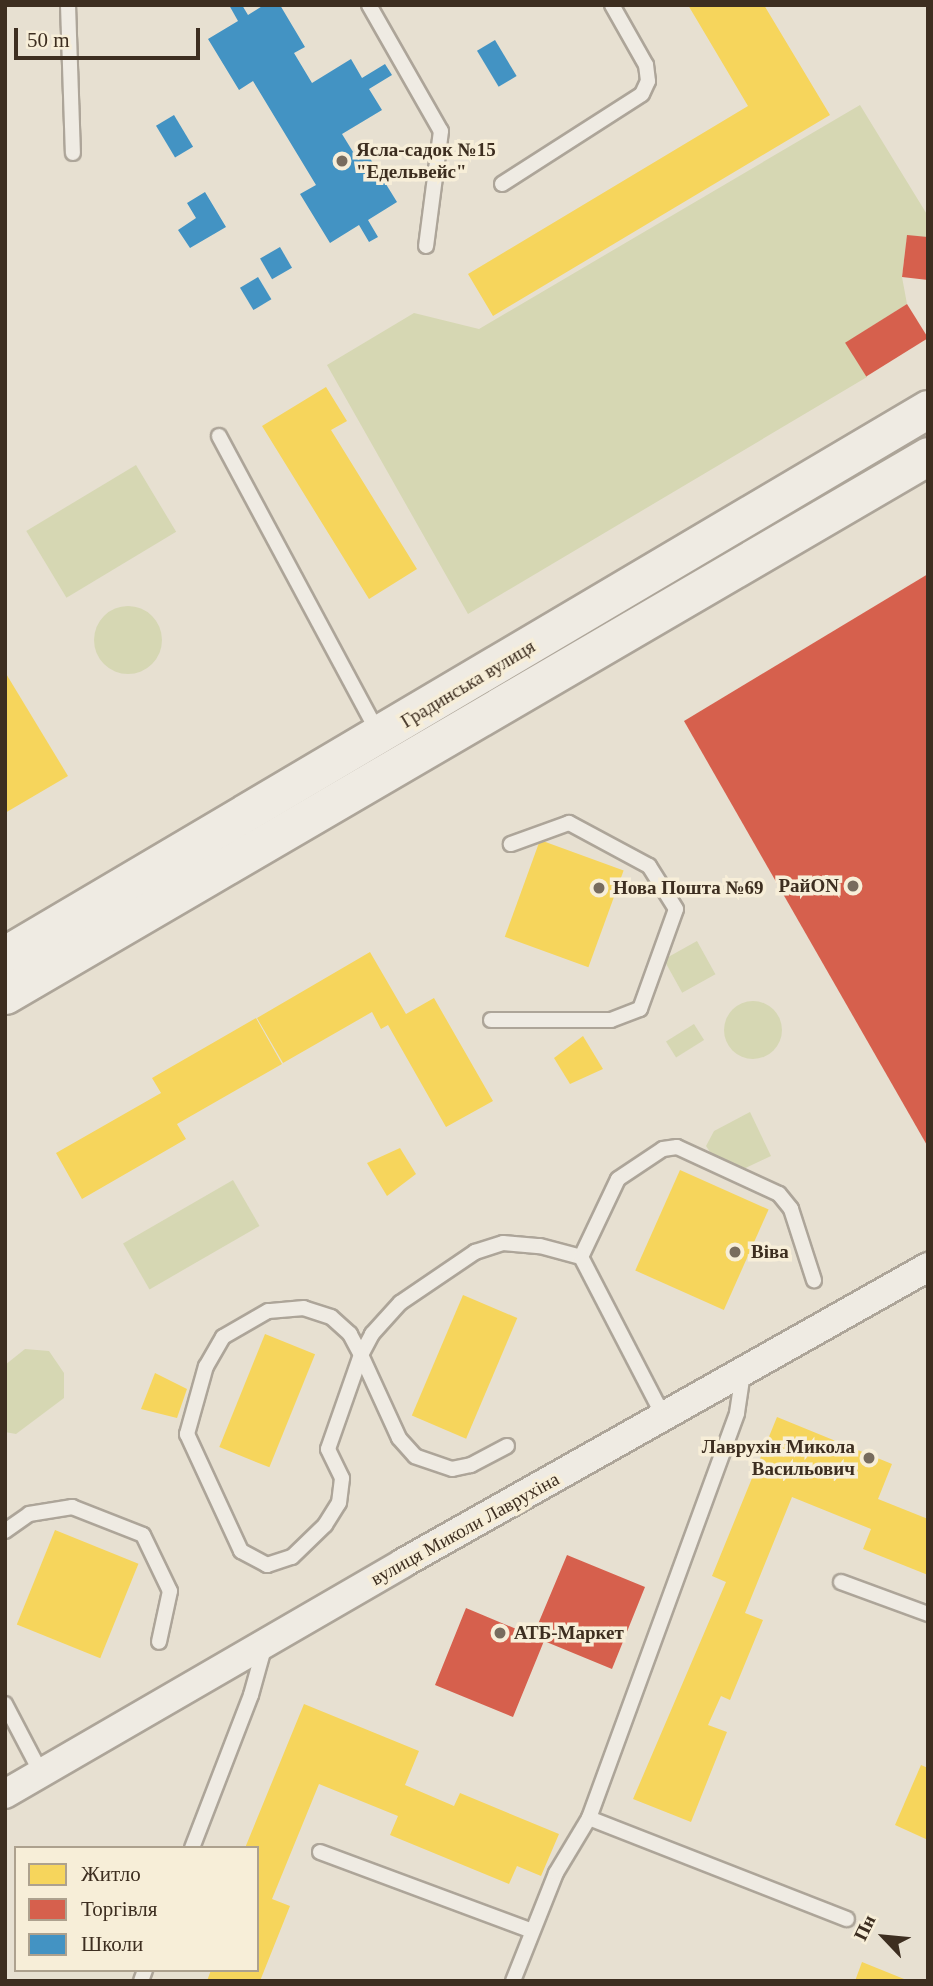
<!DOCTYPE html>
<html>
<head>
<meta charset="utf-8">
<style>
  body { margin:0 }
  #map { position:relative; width:933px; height:1986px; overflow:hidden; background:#e7e0d1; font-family:"Times New Roman",serif }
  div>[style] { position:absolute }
  .green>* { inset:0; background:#d6d7b3; transform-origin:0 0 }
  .round { border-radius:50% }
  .homes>* { inset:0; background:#f6d55c; transform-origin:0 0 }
  .shops>* { inset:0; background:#d6604d; transform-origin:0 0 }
  .schools>* { inset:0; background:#4393c3; transform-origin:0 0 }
  .roads { filter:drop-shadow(2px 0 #ada599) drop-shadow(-2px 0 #ada599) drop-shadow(0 2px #ada599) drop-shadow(0 -2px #ada599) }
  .service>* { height:14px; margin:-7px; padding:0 7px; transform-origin:7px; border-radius:7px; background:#efebe3 }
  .minor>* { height:28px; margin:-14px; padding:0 14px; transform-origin:14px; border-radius:14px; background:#efebe3 }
  .tertiary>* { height:37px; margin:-18.5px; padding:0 18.5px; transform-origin:18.5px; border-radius:18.5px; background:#efebe3 }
  .dots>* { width:19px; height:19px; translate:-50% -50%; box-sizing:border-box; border:4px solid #f7eed8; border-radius:50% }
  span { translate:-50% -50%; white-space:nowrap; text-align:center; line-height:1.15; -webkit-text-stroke:7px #f7eed8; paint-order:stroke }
  .poi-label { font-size:19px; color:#3d2e20; font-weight:700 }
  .left { translate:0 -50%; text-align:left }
  .right { translate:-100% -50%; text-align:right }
  .street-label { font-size:19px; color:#3d2e20 }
  .frame { position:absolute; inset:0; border:7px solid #3d2e20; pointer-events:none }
  .legend { position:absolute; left:14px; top:1846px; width:245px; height:126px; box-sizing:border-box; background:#f7eed8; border:2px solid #ada18e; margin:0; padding:9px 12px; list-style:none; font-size:21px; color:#3d2e20 }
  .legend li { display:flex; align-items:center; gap:14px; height:35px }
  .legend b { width:35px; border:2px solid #ada18e }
  .north { position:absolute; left:849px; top:1902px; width:70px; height:70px; -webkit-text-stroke:5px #f7eed8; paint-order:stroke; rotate:296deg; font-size:19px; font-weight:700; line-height:28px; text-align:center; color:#3d2e20 }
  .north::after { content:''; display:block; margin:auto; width:24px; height:32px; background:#3d2e20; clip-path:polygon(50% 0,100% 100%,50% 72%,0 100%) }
  .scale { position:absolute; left:14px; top:28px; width:186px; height:32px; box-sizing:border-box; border:4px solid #3d2e20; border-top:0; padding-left:9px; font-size:21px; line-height:24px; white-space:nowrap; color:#3d2e20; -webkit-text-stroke:5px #f7eed8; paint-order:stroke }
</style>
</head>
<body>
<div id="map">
  <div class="green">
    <i style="clip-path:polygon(860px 105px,928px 216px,928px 237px,907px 236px,902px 277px,907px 304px,846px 343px,867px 377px,468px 614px,327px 365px,414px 313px,479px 329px)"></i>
    <i style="left:136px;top:465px;width:78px;height:128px;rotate:59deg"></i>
    <i class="round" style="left:94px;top:606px;width:68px;height:68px"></i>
    <i style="left:697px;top:941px;width:38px;height:38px;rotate:61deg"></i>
    <i class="round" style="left:724px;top:1001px;width:58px;height:58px"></i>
    <i style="left:694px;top:1024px;width:19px;height:33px;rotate:58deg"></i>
    <i style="clip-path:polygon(750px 1112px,771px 1156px,737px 1172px,716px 1161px,706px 1146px,714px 1131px)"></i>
    <i style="left:233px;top:1180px;width:53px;height:127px;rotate:60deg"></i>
    <i style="clip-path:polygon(25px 1349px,49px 1351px,64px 1373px,64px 1398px,16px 1434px,5px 1432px,5px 1365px)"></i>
  </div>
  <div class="homes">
    <i style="clip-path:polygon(688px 5px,764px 5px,830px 115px,493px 316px,468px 274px,748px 106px)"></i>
    <i style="clip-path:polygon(326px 387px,347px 421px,331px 430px,417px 569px,369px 599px,262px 426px)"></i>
    <i style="clip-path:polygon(5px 672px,68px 776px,5px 813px)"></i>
    <i style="left:540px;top:840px;width:89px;height:103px;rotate:20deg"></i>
    <i style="clip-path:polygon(370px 952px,406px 1014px,434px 998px,493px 1101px,446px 1127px,388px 1025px,381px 1029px,372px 1012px,283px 1063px,257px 1018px)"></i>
    <i style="clip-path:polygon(256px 1018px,282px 1064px,177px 1124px,186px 1139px,82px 1199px,56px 1153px,161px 1093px,152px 1078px)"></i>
    <i style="clip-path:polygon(583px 1036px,603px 1069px,570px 1084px,554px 1058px)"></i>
    <i style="clip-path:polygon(400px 1148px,416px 1174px,387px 1196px,367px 1163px)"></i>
    <i style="left:680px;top:1170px;width:97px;height:110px;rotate:24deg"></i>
    <i style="left:463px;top:1295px;width:59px;height:131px;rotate:23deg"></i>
    <i style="left:265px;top:1334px;width:54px;height:122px;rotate:22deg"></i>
    <i style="clip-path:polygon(155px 1373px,187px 1389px,177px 1418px,141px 1409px)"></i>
    <i style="clip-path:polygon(777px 1417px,892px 1464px,878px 1499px,928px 1519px,928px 1575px,863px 1549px,871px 1529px,792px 1497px,745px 1613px,763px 1620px,730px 1700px,721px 1696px,708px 1725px,727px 1732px,691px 1822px,633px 1799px,726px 1582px,712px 1576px)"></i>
    <i style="left:55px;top:1530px;width:90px;height:102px;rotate:22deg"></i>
    <i style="clip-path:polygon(304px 1704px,419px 1751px,405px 1785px,454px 1806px,460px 1793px,559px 1834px,541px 1876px,517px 1866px,509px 1884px,390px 1835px,398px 1816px,319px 1784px,272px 1899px,290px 1906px,260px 1981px,207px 1981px,211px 1970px,257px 1970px,257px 1848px,245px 1848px)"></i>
    <i style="clip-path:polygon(921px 1765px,928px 1768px,928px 1840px,895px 1825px)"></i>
    <i style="clip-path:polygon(862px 1962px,909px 1981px,855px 1981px)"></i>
  </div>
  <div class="shops">
    <i style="clip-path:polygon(907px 235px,928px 237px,928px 280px,902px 277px)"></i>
    <i style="left:907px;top:304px;width:40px;height:73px;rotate:58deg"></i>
    <i style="clip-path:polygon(928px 574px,928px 1147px,684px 721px)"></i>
    <i style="clip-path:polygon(567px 1555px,645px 1587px,612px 1669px,544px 1641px,513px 1717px,435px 1685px,466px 1608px,533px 1636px)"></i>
  </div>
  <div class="schools">
    <i style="clip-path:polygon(229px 5px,242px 5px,248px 15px,264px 5px,280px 5px,305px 47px,294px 53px,312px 83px,351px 59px,362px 78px,385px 64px,392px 75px,369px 89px,382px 110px,342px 134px,358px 160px,368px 155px,397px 202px,368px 220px,378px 237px,369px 242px,359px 225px,330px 243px,300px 194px,316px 185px,253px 81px,239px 90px,208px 39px,238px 21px)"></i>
    <i style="left:495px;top:40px;width:42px;height:21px;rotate:59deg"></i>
    <i style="left:174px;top:115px;width:37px;height:21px;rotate:59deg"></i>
    <i style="clip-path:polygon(205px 192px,226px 227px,190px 248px,178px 230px,196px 218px,187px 203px)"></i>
    <i style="left:280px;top:247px;width:24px;height:23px;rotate:60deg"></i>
    <i style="left:258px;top:277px;width:26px;height:21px;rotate:59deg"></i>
  </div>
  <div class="roads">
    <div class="service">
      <i style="left:68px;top:5px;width:148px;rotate:88.1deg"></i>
      <i style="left:369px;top:5px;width:145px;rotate:60.3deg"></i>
      <i style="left:441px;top:131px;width:116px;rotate:97.4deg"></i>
      <i style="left:502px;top:184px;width:166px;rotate:-32.7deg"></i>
      <i style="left:642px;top:94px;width:14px;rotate:-65deg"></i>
      <i style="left:648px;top:81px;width:16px;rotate:-97deg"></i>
      <i style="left:646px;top:65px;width:69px;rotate:-119.5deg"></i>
      <i style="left:219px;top:436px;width:336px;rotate:61.8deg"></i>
      <i style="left:491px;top:1020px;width:120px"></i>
      <i style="left:611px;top:1020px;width:31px;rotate:-21deg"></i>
      <i style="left:640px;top:1009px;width:106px;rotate:-70.2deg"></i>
      <i style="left:676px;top:909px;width:51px;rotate:-122.1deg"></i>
      <i style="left:649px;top:866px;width:91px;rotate:-151.7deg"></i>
      <i style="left:569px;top:823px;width:62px;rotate:160.1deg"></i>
      <i style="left:581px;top:1257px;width:86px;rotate:-64.6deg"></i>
      <i style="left:618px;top:1179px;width:54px;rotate:-33.7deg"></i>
      <i style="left:663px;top:1149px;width:14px;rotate:-8deg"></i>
      <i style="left:677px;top:1147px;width:112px;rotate:24.7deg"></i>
      <i style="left:779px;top:1194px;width:19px;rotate:51deg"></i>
      <i style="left:791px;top:1209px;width:75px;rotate:72.1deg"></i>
      <i style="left:507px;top:1446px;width:41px;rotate:152.2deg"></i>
      <i style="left:471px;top:1465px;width:19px;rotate:168deg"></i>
      <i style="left:452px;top:1469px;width:39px;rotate:-161deg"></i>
      <i style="left:415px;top:1456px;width:24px;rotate:-132deg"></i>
      <i style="left:399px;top:1438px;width:91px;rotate:-114.6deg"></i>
      <i style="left:361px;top:1355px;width:24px;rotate:-118deg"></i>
      <i style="left:350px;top:1334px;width:25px;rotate:-138deg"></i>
      <i style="left:331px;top:1317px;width:28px;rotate:-162deg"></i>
      <i style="left:304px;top:1308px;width:36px;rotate:175deg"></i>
      <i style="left:268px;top:1311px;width:52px;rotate:150deg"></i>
      <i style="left:223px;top:1337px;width:34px;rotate:120deg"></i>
      <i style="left:206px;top:1366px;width:71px;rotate:105.6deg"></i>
      <i style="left:187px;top:1434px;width:129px;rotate:65.2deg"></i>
      <i style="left:241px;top:1551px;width:30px;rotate:28deg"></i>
      <i style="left:267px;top:1565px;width:26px;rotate:-18deg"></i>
      <i style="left:292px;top:1557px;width:46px;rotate:-44.1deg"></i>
      <i style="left:325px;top:1525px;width:26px;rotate:-58deg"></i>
      <i style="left:339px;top:1503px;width:25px;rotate:-83deg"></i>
      <i style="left:342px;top:1478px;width:32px;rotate:-116deg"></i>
      <i style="left:328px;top:1449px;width:100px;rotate:-70.7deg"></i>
      <i style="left:361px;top:1355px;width:24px;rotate:-62deg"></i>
      <i style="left:372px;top:1334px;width:42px;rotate:-47.9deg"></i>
      <i style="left:400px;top:1303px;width:91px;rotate:-34.2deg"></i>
      <i style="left:475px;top:1252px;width:29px;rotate:-18deg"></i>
      <i style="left:503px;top:1243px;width:37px;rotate:5deg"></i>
      <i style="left:540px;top:1246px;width:42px;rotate:15deg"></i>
      <i style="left:581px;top:1257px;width:180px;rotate:62.6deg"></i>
      <i style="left:5px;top:1531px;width:29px;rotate:-35deg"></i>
      <i style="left:29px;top:1514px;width:44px;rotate:-9.2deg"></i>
      <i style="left:72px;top:1507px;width:76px;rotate:21.5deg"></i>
      <i style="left:143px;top:1535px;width:62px;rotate:64.3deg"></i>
      <i style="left:170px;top:1591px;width:52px;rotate:102.2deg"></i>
      <i style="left:841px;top:1582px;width:93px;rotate:20.2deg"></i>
      <i style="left:5px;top:1704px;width:78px;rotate:62.4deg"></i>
      <i style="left:589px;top:1818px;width:277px;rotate:21.4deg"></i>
      <i style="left:192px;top:1848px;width:164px;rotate:-68.9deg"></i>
      <i style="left:251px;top:1695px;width:52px;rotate:-74.4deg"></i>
      <i style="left:320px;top:1852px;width:224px;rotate:20.4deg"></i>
      <i style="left:141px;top:1981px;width:12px;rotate:-70deg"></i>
      <i style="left:513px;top:1981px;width:116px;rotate:-68.3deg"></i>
      <i style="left:556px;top:1873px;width:64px;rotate:-59deg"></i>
      <i style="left:589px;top:1818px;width:431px;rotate:-69.9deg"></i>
      <i style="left:737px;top:1413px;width:40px;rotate:-81.5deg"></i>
    </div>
    <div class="minor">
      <i style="left:5px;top:1794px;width:460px;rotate:-30.1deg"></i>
      <i style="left:403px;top:1563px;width:603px;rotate:-29.41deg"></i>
    </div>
    <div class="tertiary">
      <i style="left:5px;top:955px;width:1072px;rotate:-30.61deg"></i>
      <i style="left:5px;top:995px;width:1069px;rotate:-30.28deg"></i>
    </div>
  </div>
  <div class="dots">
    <i style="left:342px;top:161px;background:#786c5e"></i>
    <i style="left:853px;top:886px;background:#786c5e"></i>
    <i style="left:599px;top:888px;background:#786c5e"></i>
    <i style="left:735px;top:1252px;background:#786c5e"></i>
    <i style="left:869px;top:1458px;background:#786c5e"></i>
    <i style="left:500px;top:1633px;background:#786c5e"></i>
  </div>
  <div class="poi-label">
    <span class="left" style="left:356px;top:161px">Ясла-садок №15<br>"Едельвейс"</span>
    <span class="right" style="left:839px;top:886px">РайON</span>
    <span class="left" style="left:613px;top:888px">Нова Пошта №69</span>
    <span class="left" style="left:751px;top:1252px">Віва</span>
    <span class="right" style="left:855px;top:1458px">Лаврухін Микола<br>Васильович</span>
    <span class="left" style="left:514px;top:1633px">АТБ-Маркет</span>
  </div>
  <div class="street-label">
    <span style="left:468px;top:684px;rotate:-31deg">Градинська вулиця</span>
    <span style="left:465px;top:1529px;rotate:-29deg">вулиця Миколи Лаврухіна</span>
  </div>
  <div class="frame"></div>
  <ul class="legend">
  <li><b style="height:19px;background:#f6d55c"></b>Житло</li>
  <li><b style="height:19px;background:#d6604d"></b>Торгівля</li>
  <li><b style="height:19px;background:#4393c3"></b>Школи</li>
  </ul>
  <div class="north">Пн</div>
  <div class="scale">50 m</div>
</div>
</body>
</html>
